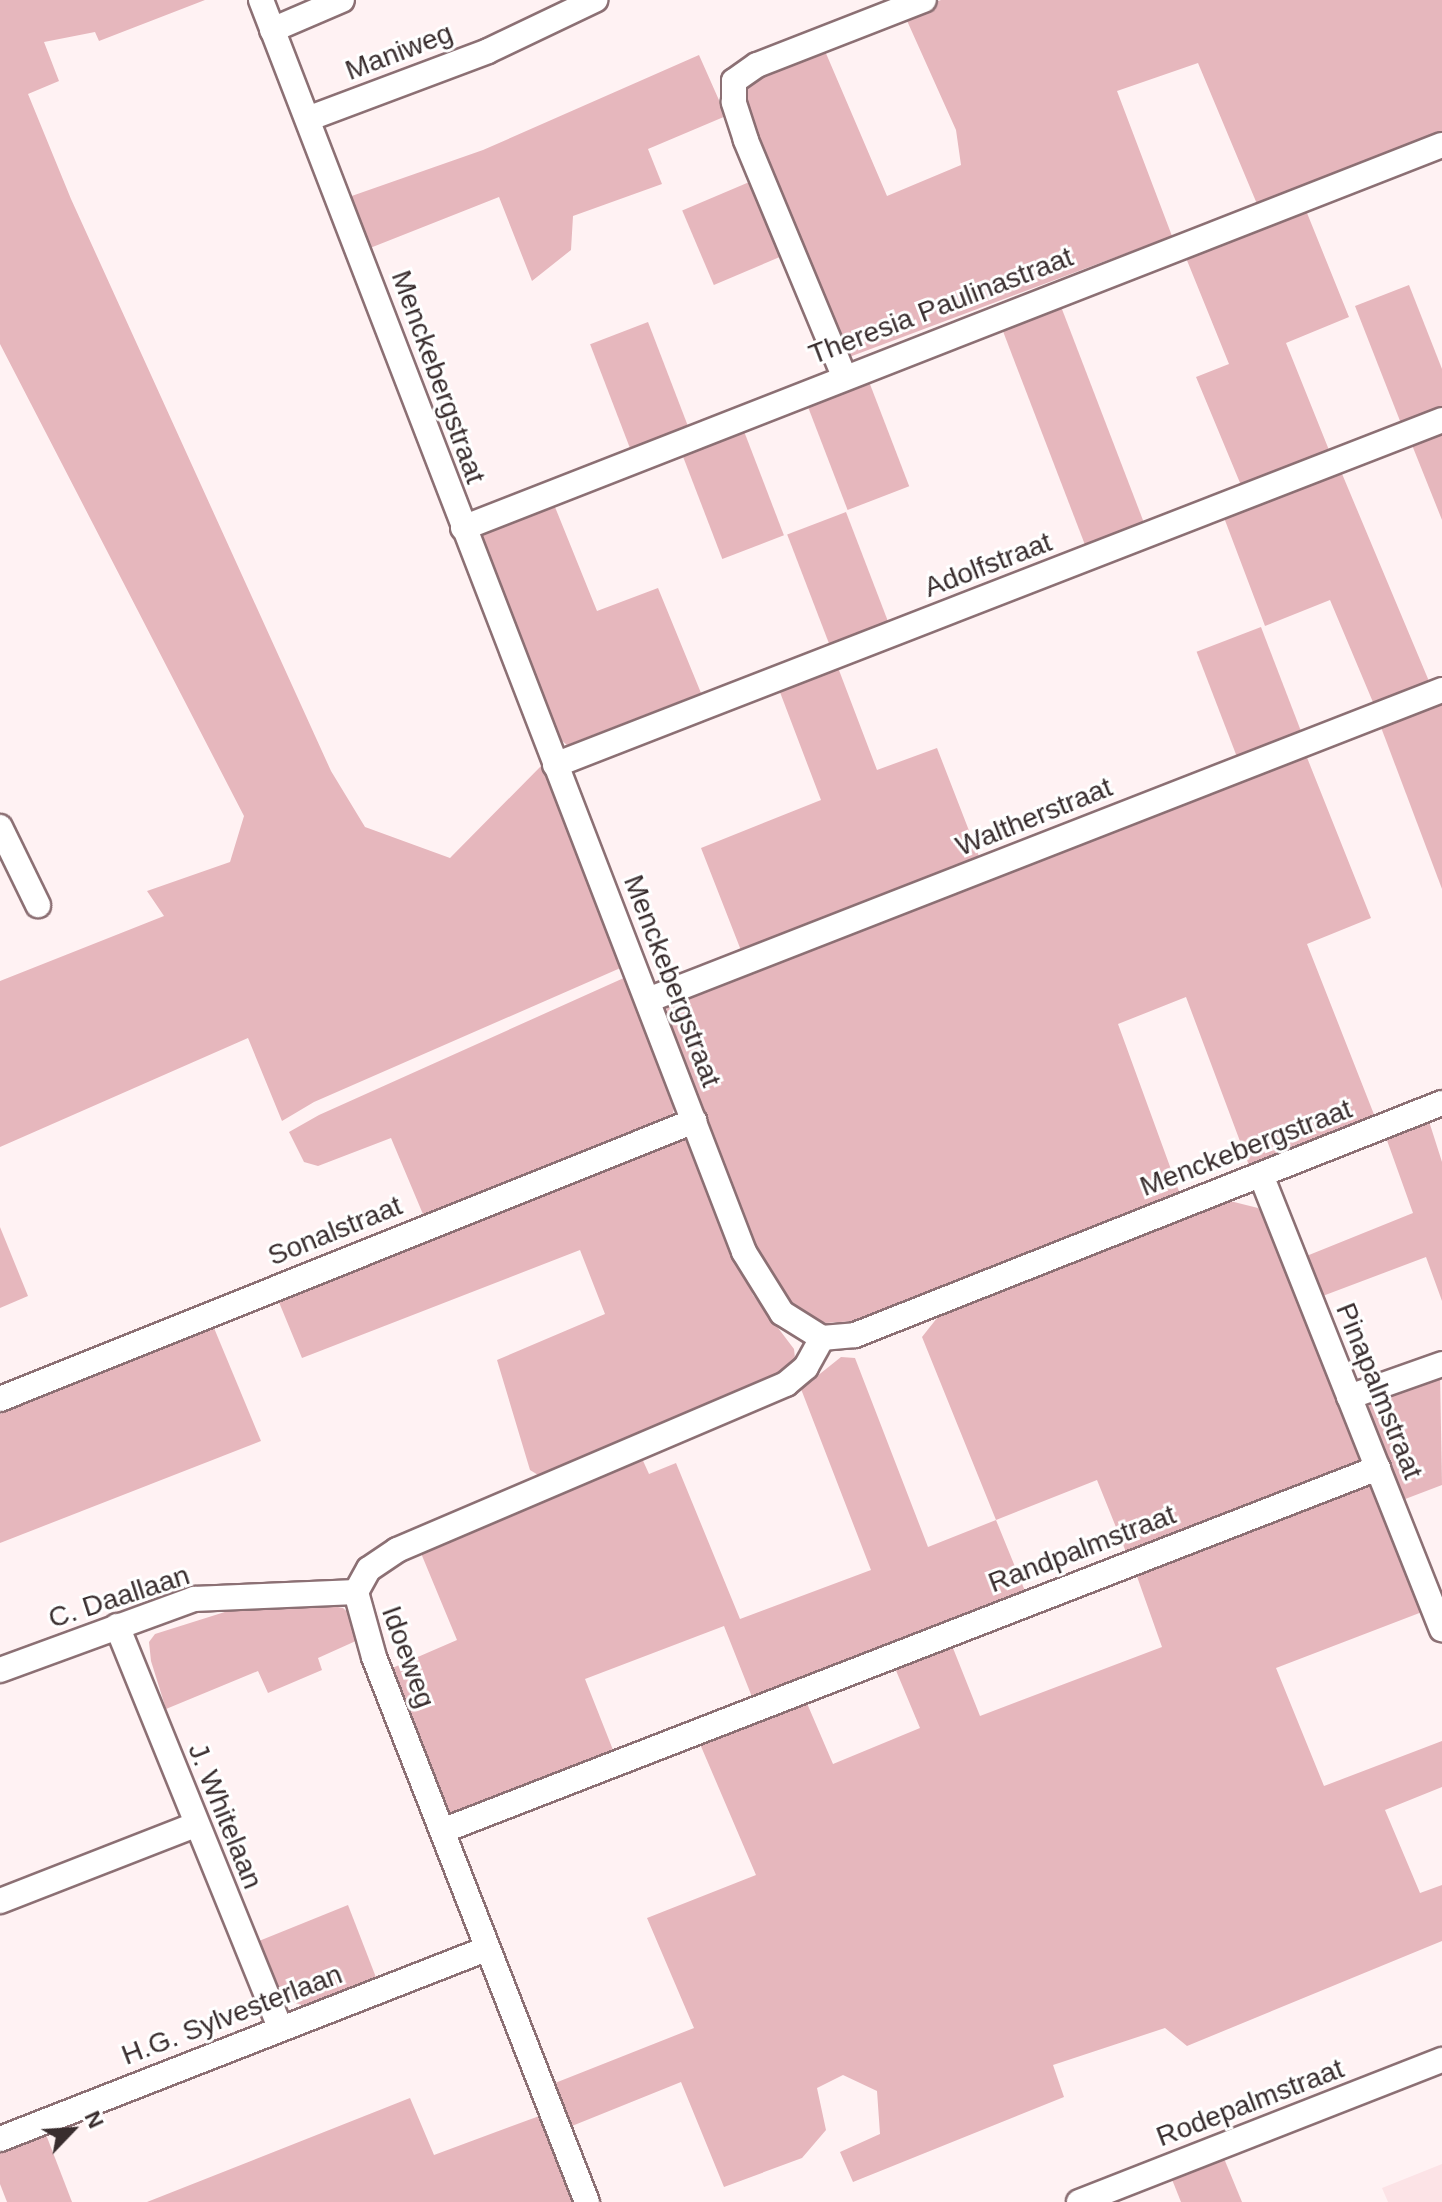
<!DOCTYPE html>
<html>
<head>
<meta charset="utf-8">
<style>
  body { margin:0 }
  #map { position:relative; width:1442px; height:2202px; overflow:hidden; background:#fff2f3; font-family:Helvetica,sans-serif }
  div>[style] { position:absolute }
  .built>* { inset:0; background:#fce3e6 }
  .green>* { inset:0; background:#e6b7bd; transform-origin:0 0 }
  .roads { filter:drop-shadow(2px 0 #8c7074) drop-shadow(-2px 0 #8c7074) drop-shadow(0 2px #8c7074) drop-shadow(0 -2px #8c7074) }
  .minor>* { height:24px; margin:-12px; padding:0 12px; transform-origin:12px; border-radius:12px; background:#fff }
  span { translate:-50% -50%; white-space:nowrap; text-align:center; line-height:1.15; -webkit-text-stroke:6px #fff; paint-order:stroke }
  .street-label { font-size:28px; color:#392d2e }
  .north { position:absolute; left:32px; top:2090px; width:80px; height:80px; -webkit-text-stroke:6px #fff; paint-order:stroke; rotate:65deg; font-size:22px; font-weight:700; line-height:32px; text-align:center; color:#392d2e }
  .north::after { content:''; display:block; margin:auto; width:28px; height:36px; background:#392d2e; clip-path:polygon(50% 0,100% 100%,50% 72%,0 100%) }
</style>
</head>
<body>
<div id="map">
  <div class="built">
    <i style="clip-path:polygon(1442px 2164px,1442px 2202px,1388px 2202px,1382px 2188px)"></i>
  </div>
  <div class="green">
    <i style="clip-path:polygon(0 0,205px 0,99px 41px,95px 32px,44px 42px,59px 81px,28px 94px,71px 199px,331px 771px,365px 827px,450px 858px,544px 763px,625px 966px,314px 1102px,282px 1121px,248px 1038px,0 1147px,0 981px,164px 916px,147px 891px,230px 862px,244px 816px,0 344px)"></i>
    <i style="clip-path:polygon(941px 0,1442px 0,1442px 134px,1257px 204px,1198px 63px,1117px 91px,1172px 236px,844px 359px,747px 126px,743px 82px,822px 44px,887px 196px,961px 165px,956px 130px,904px 14px)"></i>
    <i style="clip-path:polygon(699px 55px,726px 116px,648px 149px,662px 184px,573px 216px,571px 250px,532px 281px,499px 197px,365px 250px,346px 198px,483px 150px)"></i>
    <i style="left:754px;top:180px;width:81px;height:78px;rotate:67deg"></i>
    <i style="clip-path:polygon(1305px 208px,1349px 317px,1286px 343px,1331px 455px,1243px 490px,1196px 377px,1229px 364px,1184px 253px)"></i>
    <i style="clip-path:polygon(1409px 285px,1442px 369px,1442px 410px,1402px 426px,1355px 306px)"></i>
    <i style="left:1060px;top:304px;width:237px;height:63px;rotate:69deg"></i>
    <i style="left:648px;top:322px;width:113px;height:62px;rotate:69deg"></i>
    <i style="left:868px;top:379px;width:115px;height:66px;rotate:69deg"></i>
    <i style="left:742px;top:426px;width:117px;height:66px;rotate:69deg"></i>
    <i style="clip-path:polygon(1442px 427px,1442px 520px,1410px 440px)"></i>
    <i style="clip-path:polygon(1340px 469px,1431px 686px,1375px 707px,1330px 600px,1265px 626px,1223px 515px)"></i>
    <i style="clip-path:polygon(555px 507px,597px 611px,658px 588px,701px 693px,567px 745px,556px 736px,480px 536px)"></i>
    <i style="left:846px;top:512px;width:117px;height:63px;rotate:69deg"></i>
    <i style="left:1261px;top:627px;width:116px;height:69px;rotate:69deg"></i>
    <i style="clip-path:polygon(837px 665px,877px 770px,937px 748px,980px 859px,742px 953px,701px 848px,821px 800px,778px 687px)"></i>
    <i style="clip-path:polygon(1442px 702px,1442px 889px,1379px 722px)"></i>
    <i style="clip-path:polygon(1304px 750px,1371px 918px,1307px 944px,1375px 1117px,1250px 1168px,1186px 997px,1118px 1024px,1180px 1194px,870px 1320px,826px 1323px,804px 1314px,781px 1295px,765px 1276px,665px 1015px,668px 1004px)"></i>
    <i style="clip-path:polygon(626px 977px,675px 1102px,672px 1119px,425px 1219px,391px 1138px,318px 1166px,304px 1162px,289px 1132px,319px 1115px)"></i>
    <i style="clip-path:polygon(1427px 1115px,1442px 1162px,1442px 1301px,1426px 1257px,1320px 1297px,1304px 1257px,1413px 1213px,1384px 1132px)"></i>
    <i style="clip-path:polygon(686px 1130px,753px 1295px,794px 1349px,795px 1358px,778px 1379px,543px 1478px,530px 1470px,497px 1360px,605px 1314px,580px 1250px,302px 1358px,276px 1295px)"></i>
    <i style="clip-path:polygon(1222px 1199px,1258px 1208px,1268px 1221px,1363px 1467px,1128px 1557px,1097px 1480px,996px 1520px,1027px 1596px,754px 1702px,724px 1626px,585px 1679px,615px 1755px,454px 1818px,444px 1812px,390px 1669px,457px 1640px,418px 1546px,640px 1454px,649px 1474px,676px 1463px,740px 1619px,871px 1570px,801px 1389px,841px 1357px,855px 1358px,928px 1547px,996px 1520px,922px 1337px,941px 1313px)"></i>
    <i style="clip-path:polygon(0 1227px,28px 1296px,0 1308px)"></i>
    <i style="clip-path:polygon(214px 1328px,261px 1441px,0 1543px,0 1414px)"></i>
    <i style="clip-path:polygon(1440px 1372px,1442px 1485px,1400px 1501px,1368px 1413px,1370px 1401px)"></i>
    <i style="clip-path:polygon(1368px 1478px,1422px 1612px,1276px 1668px,1324px 1786px,1442px 1741px,1442px 1787px,1385px 1810px,1420px 1893px,1442px 1885px,1442px 1941px,1187px 2046px,1165px 2028px,1053px 2065px,1064px 2097px,853px 2182px,840px 2152px,880px 2134px,877px 2091px,843px 2075px,817px 2088px,826px 2130px,802px 2158px,724px 2187px,681px 2082px,567px 2128px,550px 2085px,694px 2028px,647px 1918px,756px 1875px,697px 1737px,803px 1694px,833px 1764px,920px 1728px,892px 1661px,949px 1638px,980px 1716px,1162px 1647px,1134px 1568px)"></i>
    <i style="clip-path:polygon(322px 1604px,343px 1608px,352px 1616px,358px 1640px,318px 1658px,322px 1670px,268px 1693px,258px 1671px,166px 1709px,151px 1661px,149px 1642px,155px 1634px,228px 1611px)"></i>
    <i style="clip-path:polygon(348px 1905px,377px 1980px,305px 2006px,276px 1997px,254px 1943px)"></i>
    <i style="clip-path:polygon(410px 2098px,434px 2155px,542px 2115px,576px 2202px,147px 2202px)"></i>
    <i style="clip-path:polygon(45px 2132px,72px 2202px,7px 2202px,0 2184px,0 2150px)"></i>
    <i style="clip-path:polygon(1223px 2156px,1242px 2202px,1181px 2202px,1171px 2177px)"></i>
  </div>
  <div class="roads">
    <div class="minor">
      <i style="left:261px;top:0;width:1342px;rotate:68.9deg"></i>
      <i style="left:744px;top:1252px;width:72px;rotate:58.1deg"></i>
      <i style="left:782px;top:1313px;width:47px;rotate:32deg"></i>
      <i style="left:822px;top:1338px;width:33px;rotate:-5deg"></i>
      <i style="left:855px;top:1335px;width:631px;rotate:-21.57deg"></i>
      <i style="left:272px;top:30px;width:76px;rotate:-23.2deg"></i>
      <i style="left:310px;top:118px;width:190px;rotate:-20.6deg"></i>
      <i style="left:488px;top:51px;width:119px;rotate:-25.5deg"></i>
      <i style="left:844px;top:376px;width:256px;rotate:-112.6deg"></i>
      <i style="left:746px;top:140px;width:40px;rotate:-108deg"></i>
      <i style="left:734px;top:102px;width:21px;rotate:-90deg"></i>
      <i style="left:734px;top:81px;width:28px;rotate:-35deg"></i>
      <i style="left:757px;top:65px;width:179px;rotate:-21.3deg"></i>
      <i style="left:463px;top:528px;width:1051px;rotate:-21.37deg"></i>
      <i style="left:555px;top:765px;width:952px;rotate:-21.25deg"></i>
      <i style="left:0;top:827px;width:87px;rotate:64deg"></i>
      <i style="left:648px;top:1000px;width:852px;rotate:-21.33deg"></i>
      <i style="left:1261px;top:1175px;width:489px;rotate:68.3deg"></i>
      <i style="left:1349px;top:1397px;width:99px;rotate:-19.5deg"></i>
      <i style="left:0;top:1399px;width:748px;rotate:-21.83deg"></i>
      <i style="left:117px;top:1626px;width:434px;rotate:67.9deg"></i>
      <i style="left:0;top:1670px;width:207px;rotate:-20.1deg"></i>
      <i style="left:194px;top:1599px;width:162px;rotate:-2.5deg"></i>
      <i style="left:442px;top:1831px;width:1004px;rotate:-21.2deg"></i>
      <i style="left:0;top:1901px;width:209px;rotate:-21.3deg"></i>
      <i style="left:0;top:2139px;width:522px;rotate:-21.35deg"></i>
      <i style="left:587px;top:2202px;width:585px;rotate:-111.35deg"></i>
      <i style="left:374px;top:1657px;width:67px;rotate:-105.5deg"></i>
      <i style="left:356px;top:1592px;width:26px;rotate:-61deg"></i>
      <i style="left:369px;top:1569px;width:34px;rotate:-34deg"></i>
      <i style="left:397px;top:1550px;width:423px;rotate:-23.1deg"></i>
      <i style="left:786px;top:1384px;width:26px;rotate:-40deg"></i>
      <i style="left:806px;top:1367px;width:33px;rotate:-61deg"></i>
      <i style="left:1079px;top:2202px;width:390px;rotate:-21.4deg"></i>
    </div>
  </div>
  <div class="street-label">
    <span style="left:399px;top:52px;rotate:-21deg">Maniweg</span>
    <span style="left:941px;top:306px;rotate:-21deg">Theresia Paulinastraat</span>
    <span style="left:438px;top:377px;rotate:70deg">Menckebergstraat</span>
    <span style="left:988px;top:565px;rotate:-21deg">Adolfstraat</span>
    <span style="left:1034px;top:817px;rotate:-22deg">Waltherstraat</span>
    <span style="left:672px;top:981px;rotate:69deg">Menckebergstraat</span>
    <span style="left:1246px;top:1148px;rotate:-21deg">Menckebergstraat</span>
    <span style="left:335px;top:1231px;rotate:-22deg">Sonalstraat</span>
    <span style="left:1379px;top:1391px;rotate:68deg">Pinapalmstraat</span>
    <span style="left:1082px;top:1549px;rotate:-21deg">Randpalmstraat</span>
    <span style="left:119px;top:1597px;rotate:-18deg">C. Daallaan</span>
    <span style="left:408px;top:1657px;rotate:70deg">Idoeweg</span>
    <span style="left:225px;top:1816px;rotate:68deg">J. Whitelaan</span>
    <span style="left:232px;top:2015px;rotate:-21deg">H.G. Sylvesterlaan</span>
    <span style="left:1250px;top:2103px;rotate:-21deg">Rodepalmstraat</span>
  </div>
  <div class="north">N</div>
</div>
</body>
</html>
